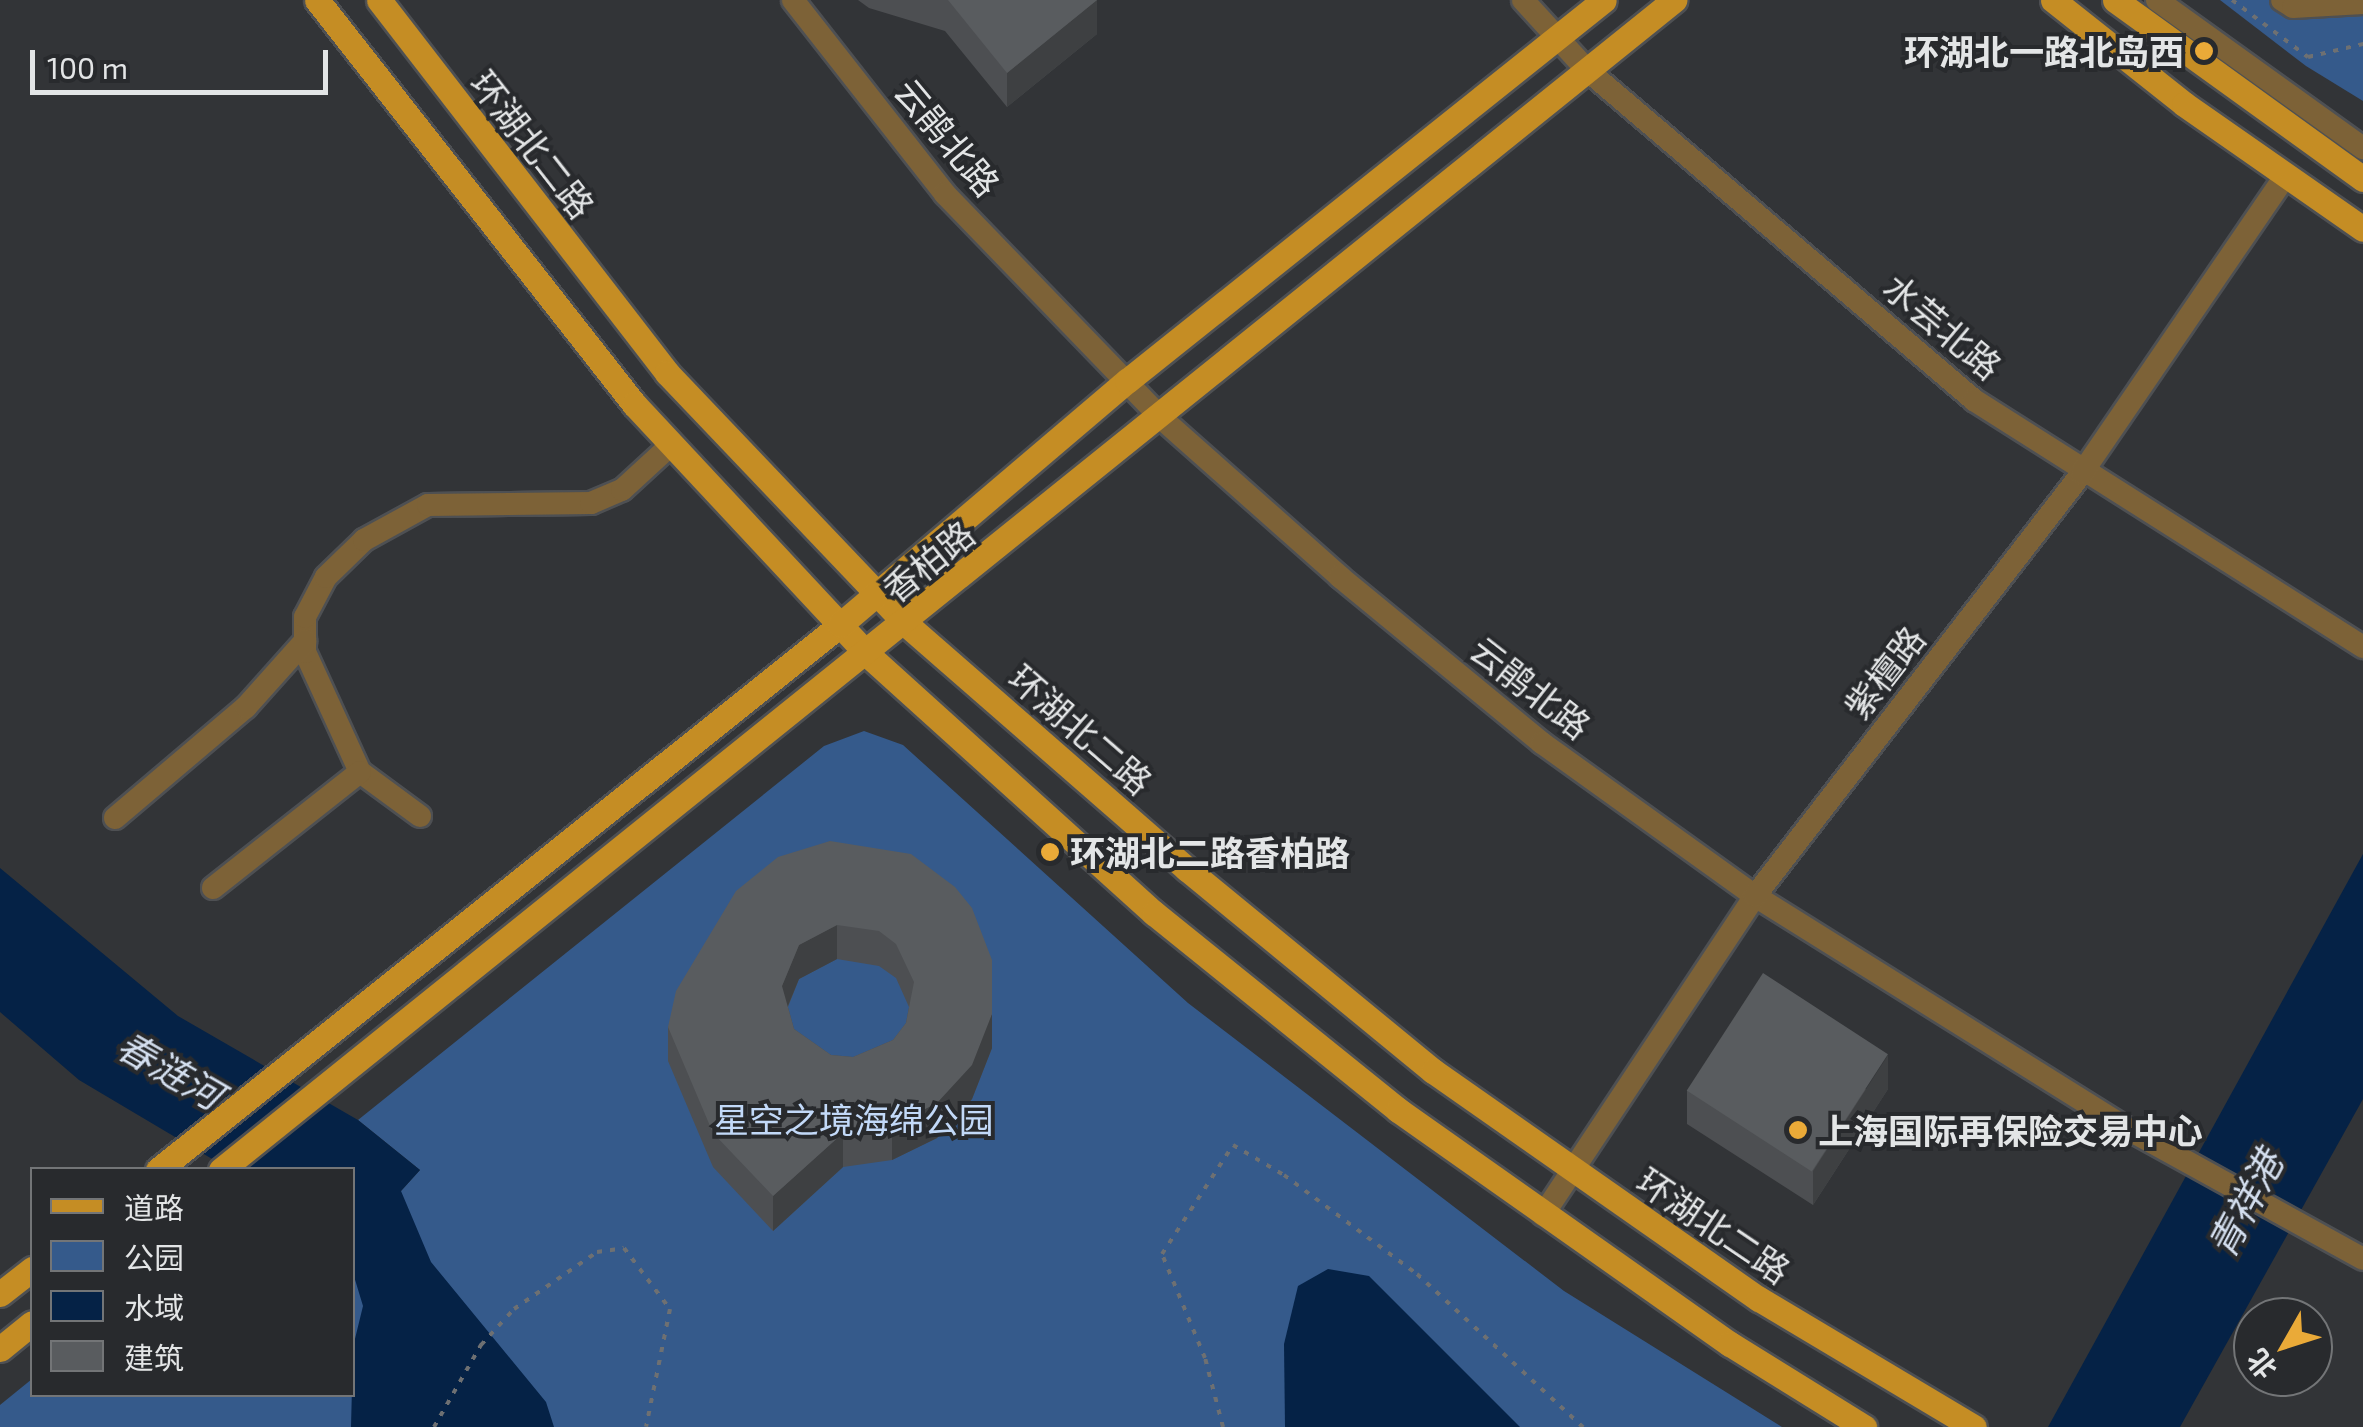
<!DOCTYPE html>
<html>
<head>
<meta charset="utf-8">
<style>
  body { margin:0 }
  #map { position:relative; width:2363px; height:1427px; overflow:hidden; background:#323437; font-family:"Exo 2","Noto Sans SC",sans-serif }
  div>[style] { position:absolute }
  .green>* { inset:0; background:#355a8b }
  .water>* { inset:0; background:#052246 }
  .path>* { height:4px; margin-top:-2px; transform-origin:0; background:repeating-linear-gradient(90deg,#6e7072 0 5px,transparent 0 13px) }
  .roads { filter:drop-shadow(2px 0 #4e5053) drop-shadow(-2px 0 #4e5053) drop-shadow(0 2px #4e5053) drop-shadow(0 -2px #4e5053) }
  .minor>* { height:22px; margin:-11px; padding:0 11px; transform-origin:11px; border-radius:11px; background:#7d6237 }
  .major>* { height:25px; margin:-12.5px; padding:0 12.5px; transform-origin:12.5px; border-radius:12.5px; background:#c58d24 }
  .wall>* { inset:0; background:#4d4f52 }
  .shaded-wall>* { inset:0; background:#3e4042 }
  .building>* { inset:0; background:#595c5f; transform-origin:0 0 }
  .dots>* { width:28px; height:28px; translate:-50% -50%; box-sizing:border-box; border:5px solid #282a2d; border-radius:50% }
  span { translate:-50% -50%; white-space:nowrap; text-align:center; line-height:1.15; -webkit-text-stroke:8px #282a2d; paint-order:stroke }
  .poi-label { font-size:35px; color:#e3e5e6; font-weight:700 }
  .right { translate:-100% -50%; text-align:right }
  .left { translate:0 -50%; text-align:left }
  .street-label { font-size:35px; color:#e3e5e6 }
  .park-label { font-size:35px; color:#c2d9f8 }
  .water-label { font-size:38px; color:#d4dfef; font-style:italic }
  .legend { position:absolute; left:30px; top:1167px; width:325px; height:230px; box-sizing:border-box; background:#282a2d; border:2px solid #737577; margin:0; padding:12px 18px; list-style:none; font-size:30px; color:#e3e5e6 }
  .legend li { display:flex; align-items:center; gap:20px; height:50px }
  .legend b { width:50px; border:2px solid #737577 }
  .north { position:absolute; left:2233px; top:1297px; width:100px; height:100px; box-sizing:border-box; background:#282a2d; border:2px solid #737577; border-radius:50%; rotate:231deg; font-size:28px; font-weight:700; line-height:40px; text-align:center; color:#e3e5e6 }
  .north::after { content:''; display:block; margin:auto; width:35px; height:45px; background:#eaaa38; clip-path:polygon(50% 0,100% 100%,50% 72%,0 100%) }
  .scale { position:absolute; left:30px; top:50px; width:298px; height:45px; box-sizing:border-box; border:5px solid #e3e5e6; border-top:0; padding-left:12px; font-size:30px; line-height:35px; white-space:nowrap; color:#e3e5e6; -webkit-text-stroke:8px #282a2d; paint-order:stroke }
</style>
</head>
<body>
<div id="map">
  <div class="green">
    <i style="clip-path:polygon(2220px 0,2363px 0,2363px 101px,2306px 66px)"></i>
    <i style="clip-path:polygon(864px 731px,903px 745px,1188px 1003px,1564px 1291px,1782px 1427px,0 1427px,0 1405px,32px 1379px,32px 1394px,352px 1394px,353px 1244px,420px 1170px,358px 1120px,824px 746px)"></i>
  </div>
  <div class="water">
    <i style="clip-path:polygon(2363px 854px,2363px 1099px,2180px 1427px,2048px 1427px)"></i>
    <i style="clip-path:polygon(0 868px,178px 1016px,358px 1120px,420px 1170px,401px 1191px,431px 1262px,546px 1402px,554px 1427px,351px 1427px,353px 1347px,363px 1306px,353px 1273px,352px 1170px,229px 1169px,79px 1080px,0 1012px)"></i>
    <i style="clip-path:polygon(1328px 1269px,1369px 1276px,1520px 1427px,1285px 1427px,1284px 1344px,1298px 1286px)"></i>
  </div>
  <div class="path">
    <i style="left:2232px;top:0;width:95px;rotate:36.9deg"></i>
    <i style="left:2308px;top:57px;width:57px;rotate:-13.3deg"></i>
    <i style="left:434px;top:1427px;width:95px;rotate:-60.2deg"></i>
    <i style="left:481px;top:1345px;width:49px;rotate:-47.5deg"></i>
    <i style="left:514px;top:1309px;width:101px;rotate:-34.5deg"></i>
    <i style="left:597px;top:1252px;width:27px;rotate:-8deg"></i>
    <i style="left:624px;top:1248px;width:76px;rotate:53deg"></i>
    <i style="left:670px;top:1309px;width:120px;rotate:101.5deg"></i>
    <i style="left:1223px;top:1427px;width:71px;rotate:-104.6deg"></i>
    <i style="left:1205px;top:1358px;width:113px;rotate:-112.5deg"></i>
    <i style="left:1162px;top:1254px;width:130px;rotate:-56.9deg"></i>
    <i style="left:1233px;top:1145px;width:59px;rotate:30.5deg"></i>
    <i style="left:1284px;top:1175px;width:166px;rotate:36.7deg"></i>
    <i style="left:1417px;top:1274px;width:226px;rotate:42.7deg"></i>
  </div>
  <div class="roads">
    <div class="minor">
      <i style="left:793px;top:0;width:246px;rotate:51.9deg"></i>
      <i style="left:945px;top:194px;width:310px;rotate:46deg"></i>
      <i style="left:1160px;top:417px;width:241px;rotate:41.6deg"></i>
      <i style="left:1340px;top:577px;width:261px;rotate:39.4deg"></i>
      <i style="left:1542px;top:743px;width:262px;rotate:35.7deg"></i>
      <i style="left:1755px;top:896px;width:448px;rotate:32deg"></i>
      <i style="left:2135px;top:1133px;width:260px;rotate:28.9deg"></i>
      <i style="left:1523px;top:0;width:95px;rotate:47.6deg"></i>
      <i style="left:1587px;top:70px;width:509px;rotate:40.45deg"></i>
      <i style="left:1974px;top:400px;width:461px;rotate:32.4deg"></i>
      <i style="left:2157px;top:0;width:254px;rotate:35.7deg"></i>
      <i style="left:2282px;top:0;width:13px;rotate:32deg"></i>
      <i style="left:2293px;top:7px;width:70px;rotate:-3.3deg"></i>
      <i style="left:420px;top:816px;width:74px;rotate:-143.7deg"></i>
      <i style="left:360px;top:772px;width:132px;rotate:-114.6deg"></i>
      <i style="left:305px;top:652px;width:35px;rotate:-90deg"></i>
      <i style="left:305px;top:617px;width:45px;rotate:-62.3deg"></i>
      <i style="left:326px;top:577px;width:53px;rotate:-44.2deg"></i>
      <i style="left:364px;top:540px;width:73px;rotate:-28.7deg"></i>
      <i style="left:428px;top:505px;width:163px;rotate:-0.7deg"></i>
      <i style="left:591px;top:503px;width:34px;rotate:-23deg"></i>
      <i style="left:622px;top:490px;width:68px;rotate:-42.6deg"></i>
      <i style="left:115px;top:818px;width:172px;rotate:-40.3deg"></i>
      <i style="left:246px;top:707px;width:89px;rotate:-48.2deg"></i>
      <i style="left:213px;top:888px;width:187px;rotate:-38.3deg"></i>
      <i style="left:1543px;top:1215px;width:383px;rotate:-56.4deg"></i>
      <i style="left:1755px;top:896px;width:535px;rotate:-52.29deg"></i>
      <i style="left:2082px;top:473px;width:361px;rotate:-55.6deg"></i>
    </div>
    <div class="major">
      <i style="left:317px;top:0;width:514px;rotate:51.88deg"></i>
      <i style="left:634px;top:404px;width:342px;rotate:47deg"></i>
      <i style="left:867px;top:654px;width:387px;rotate:42.1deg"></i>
      <i style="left:1154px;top:913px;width:314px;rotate:38.9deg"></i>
      <i style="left:1398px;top:1110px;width:406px;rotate:35.2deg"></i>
      <i style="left:1730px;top:1344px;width:158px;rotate:31.8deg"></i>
      <i style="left:379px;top:0;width:471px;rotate:52.3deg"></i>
      <i style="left:667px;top:373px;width:347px;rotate:46.4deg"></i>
      <i style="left:906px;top:624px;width:373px;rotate:41.1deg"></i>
      <i style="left:1187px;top:869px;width:318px;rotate:39.4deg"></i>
      <i style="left:1433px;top:1071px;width:398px;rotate:35deg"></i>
      <i style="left:1759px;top:1299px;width:250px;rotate:30.8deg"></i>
      <i style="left:2053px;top:0;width:167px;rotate:38.4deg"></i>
      <i style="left:2184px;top:104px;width:218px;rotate:34.9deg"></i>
      <i style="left:2115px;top:0;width:306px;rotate:35.8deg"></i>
      <i style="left:158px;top:1170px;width:873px;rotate:-38.63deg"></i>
      <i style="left:840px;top:625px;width:377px;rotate:-40.4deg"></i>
      <i style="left:1127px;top:381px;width:610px;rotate:-38.62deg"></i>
      <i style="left:221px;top:1170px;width:1866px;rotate:-38.84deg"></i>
      <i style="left:0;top:1294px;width:41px;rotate:-38deg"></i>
      <i style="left:0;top:1349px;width:41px;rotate:-39.1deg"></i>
    </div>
  </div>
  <div class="wall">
    <i style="clip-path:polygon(858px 0,1097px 0,1097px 34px,1007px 107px,945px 31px,869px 8px)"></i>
    <i style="clip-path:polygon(evenodd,830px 841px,992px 1048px,972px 1099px,937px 1138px,892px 1160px,843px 1167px,773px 1231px,713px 1167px,668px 1061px,668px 1027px,830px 841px,837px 959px,879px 966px,896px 978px,909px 1007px,906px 1023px,893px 1040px,853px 1057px,831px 1055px,794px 1029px,788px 1007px,799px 979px,837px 959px)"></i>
    <i style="clip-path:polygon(1888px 1089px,1813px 1205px,1687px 1124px,1687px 1090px)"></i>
  </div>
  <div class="shaded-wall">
    <i style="clip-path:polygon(1097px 0,1097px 34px,1007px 107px,1007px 73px)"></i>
    <i style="clip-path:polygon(837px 925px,837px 959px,799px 979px,782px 1020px,782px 986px,799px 945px)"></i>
    <i style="clip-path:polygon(992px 1014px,992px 1048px,972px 1099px,937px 1138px,892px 1160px,892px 1126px)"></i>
    <i style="clip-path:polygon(1888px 1055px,1888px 1089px,1813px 1205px,1813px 1171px)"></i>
    <i style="clip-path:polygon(843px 1133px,843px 1167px,773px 1231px,773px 1196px)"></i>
  </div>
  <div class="building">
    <i style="clip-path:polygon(948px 0,1097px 0,1007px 73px)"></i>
    <i style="clip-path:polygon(evenodd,830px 841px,911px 854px,955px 887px,972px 908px,992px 960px,992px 1014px,972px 1065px,937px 1103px,892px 1126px,843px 1133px,773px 1196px,713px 1133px,668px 1027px,676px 991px,736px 891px,778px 857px,830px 841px,837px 925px,879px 931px,896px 944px,914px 982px,906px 1023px,893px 1040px,853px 1057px,831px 1055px,794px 1029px,782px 986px,799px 945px,837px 925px)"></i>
    <i style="left:1763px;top:973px;width:149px;height:140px;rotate:33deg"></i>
  </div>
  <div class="dots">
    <i style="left:2204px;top:51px;background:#eaaa38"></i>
    <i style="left:1050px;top:852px;background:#eaaa38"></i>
    <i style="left:1798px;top:1130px;background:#eaaa38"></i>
  </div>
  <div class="poi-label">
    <span class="right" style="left:2184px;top:51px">环湖北一路北岛西</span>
    <span class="left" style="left:1070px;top:852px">环湖北二路香柏路</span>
    <span class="left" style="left:1818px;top:1130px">上海国际再保险交易中心</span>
  </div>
  <div class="street-label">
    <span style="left:948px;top:137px;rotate:50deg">云鹃北路</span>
    <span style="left:533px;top:144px;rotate:52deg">环湖北二路</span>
    <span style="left:1943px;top:326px;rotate:40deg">水芸北路</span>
    <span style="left:928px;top:561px;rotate:-39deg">香柏路</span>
    <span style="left:1884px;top:672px;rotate:-52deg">紫檀路</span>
    <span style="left:1531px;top:687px;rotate:38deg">云鹃北路</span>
    <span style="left:1081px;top:729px;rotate:41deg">环湖北二路</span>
    <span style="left:1714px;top:1225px;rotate:34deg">环湖北二路</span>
  </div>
  <div class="park-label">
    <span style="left:854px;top:1119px">星空之境海绵公园</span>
  </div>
  <div class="water-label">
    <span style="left:170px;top:1070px;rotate:30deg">春涟河</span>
    <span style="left:2245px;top:1204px;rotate:-62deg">青祥港</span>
  </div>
  <ul class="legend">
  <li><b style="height:12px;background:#c58d24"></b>道路</li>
  <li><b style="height:28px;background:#355a8b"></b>公园</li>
  <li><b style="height:28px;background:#052246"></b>水域</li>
  <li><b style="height:28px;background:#595c5f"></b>建筑</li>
  </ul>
  <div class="north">北</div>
  <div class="scale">100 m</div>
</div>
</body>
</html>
